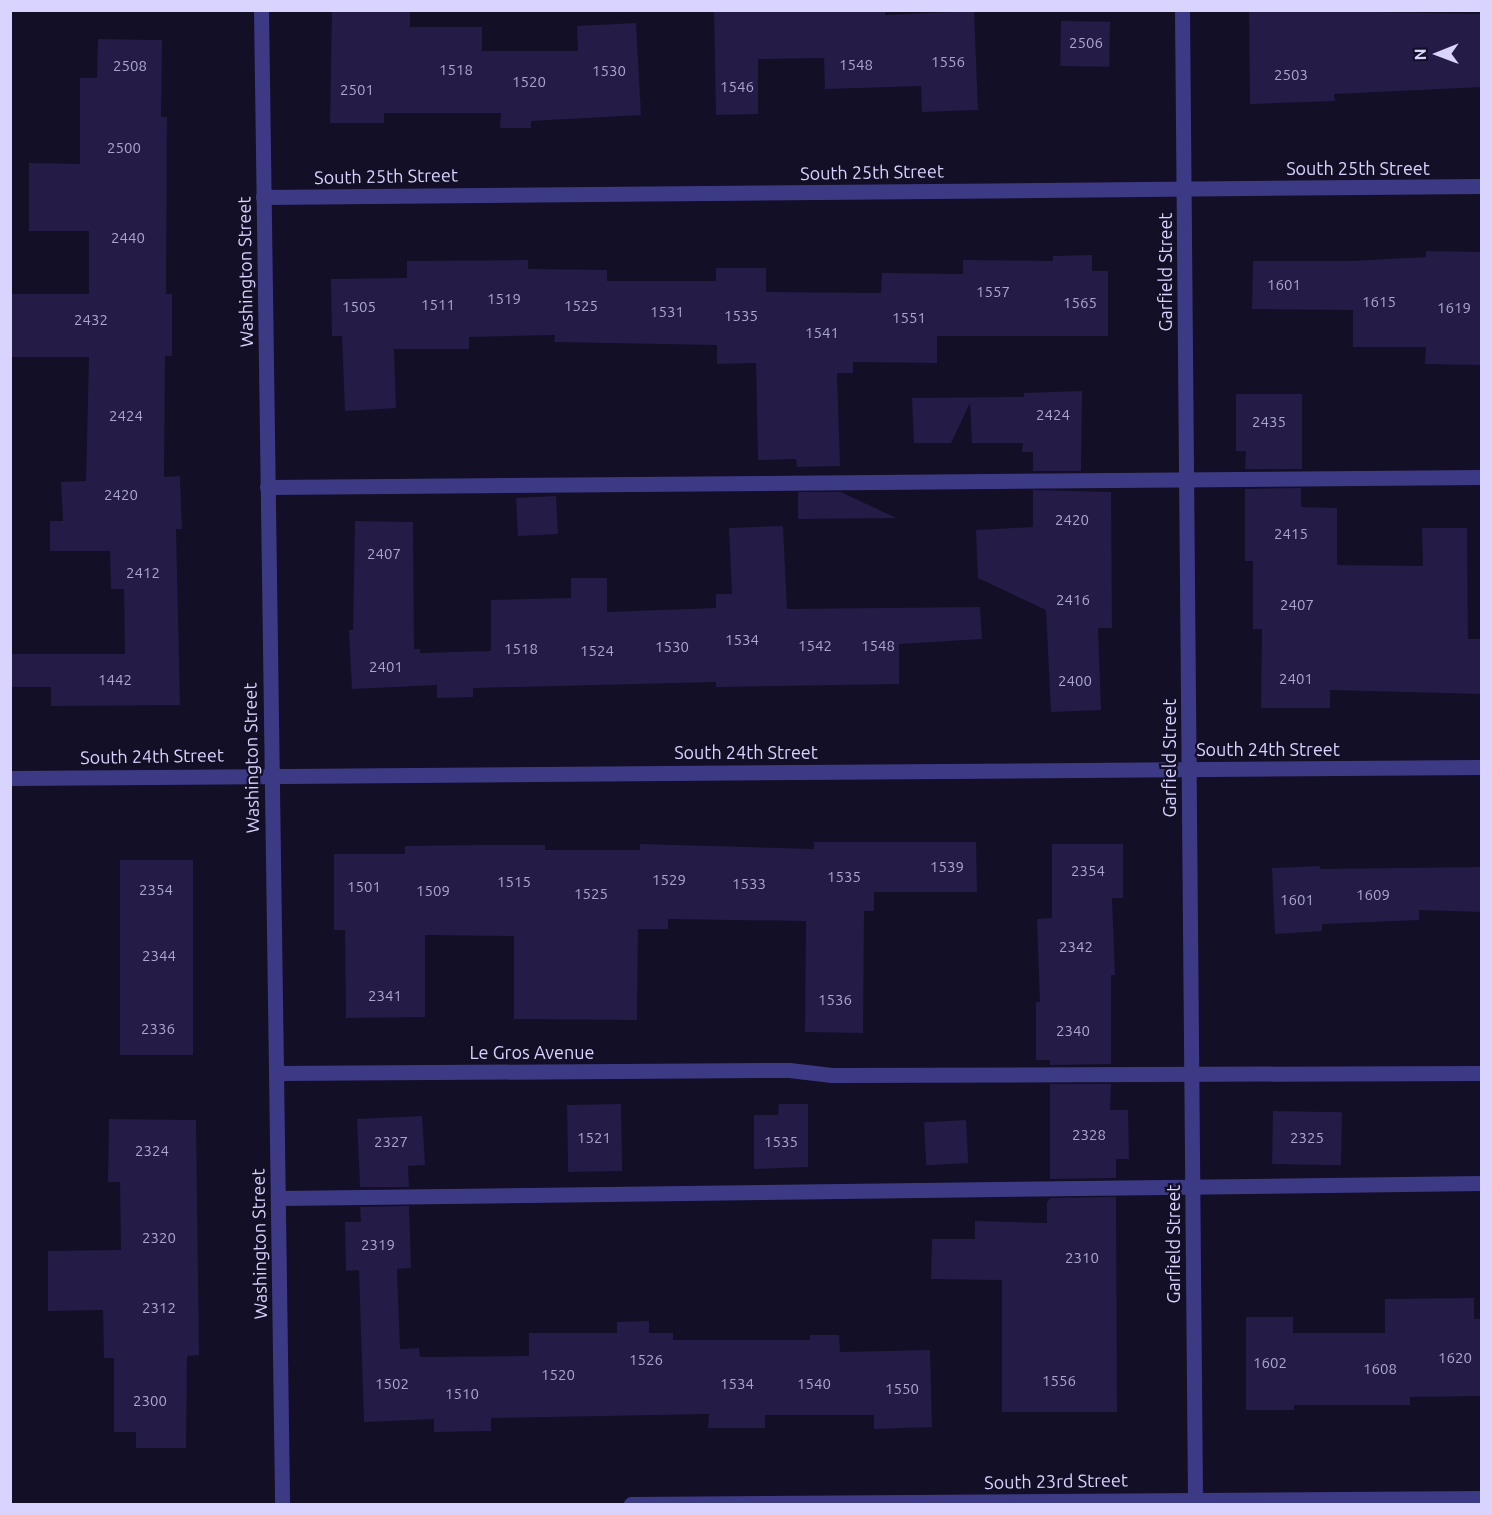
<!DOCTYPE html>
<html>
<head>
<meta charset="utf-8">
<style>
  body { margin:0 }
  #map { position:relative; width:1492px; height:1515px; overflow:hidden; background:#130f26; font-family:Ubuntu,sans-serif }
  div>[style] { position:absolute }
  .building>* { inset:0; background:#241b47; transform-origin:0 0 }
  .lane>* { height:15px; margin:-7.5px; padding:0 7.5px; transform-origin:7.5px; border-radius:7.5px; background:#3d3a85 }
  .street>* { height:15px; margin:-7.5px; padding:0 7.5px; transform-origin:7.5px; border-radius:7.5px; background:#3d3a85 }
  span { translate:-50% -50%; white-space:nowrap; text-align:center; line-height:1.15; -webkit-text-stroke:4.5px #130f26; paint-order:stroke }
  .number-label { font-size:15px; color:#aca6d1 }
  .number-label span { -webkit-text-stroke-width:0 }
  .street-label { font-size:18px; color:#d9d4ff }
  .frame { position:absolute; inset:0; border:12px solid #d9d4ff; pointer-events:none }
  .north { position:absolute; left:1408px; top:24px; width:60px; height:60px; -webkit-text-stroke:4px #130f26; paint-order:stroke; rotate:269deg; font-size:16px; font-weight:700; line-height:24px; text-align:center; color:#d9d4ff }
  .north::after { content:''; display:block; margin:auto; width:21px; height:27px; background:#d9d4ff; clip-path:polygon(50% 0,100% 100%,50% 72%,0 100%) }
</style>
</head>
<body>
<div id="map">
  <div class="building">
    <i style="clip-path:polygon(332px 10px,410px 10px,410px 27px,482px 27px,482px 51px,578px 51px,577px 26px,636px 23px,641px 115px,531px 121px,531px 128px,500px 128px,501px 113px,384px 113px,384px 123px,330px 123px)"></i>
    <i style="clip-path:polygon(714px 10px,885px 10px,885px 15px,974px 11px,978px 110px,922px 112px,921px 86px,825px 89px,824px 58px,758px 59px,758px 114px,716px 115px)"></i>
    <i style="clip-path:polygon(1249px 10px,1482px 14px,1482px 87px,1334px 94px,1335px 101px,1250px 104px)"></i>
    <i style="left:1061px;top:21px;width:49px;height:45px;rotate:1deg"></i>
    <i style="clip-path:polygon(98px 39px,162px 40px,161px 117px,167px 117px,166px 294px,172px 294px,172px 356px,165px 356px,164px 477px,180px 476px,182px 529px,176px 529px,180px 705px,51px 706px,51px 687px,10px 687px,10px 654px,125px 654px,124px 589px,111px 589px,110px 551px,50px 551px,50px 521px,63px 521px,61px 482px,86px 481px,89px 357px,12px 357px,10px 345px,10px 294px,89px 294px,89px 231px,29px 231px,29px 163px,80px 164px,80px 78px,97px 78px)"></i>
    <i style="clip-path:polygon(1426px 251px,1482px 252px,1482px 365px,1425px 364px,1426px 347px,1353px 347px,1353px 310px,1252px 309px,1253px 261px,1352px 261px,1426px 257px)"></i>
    <i style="clip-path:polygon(1092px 255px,1092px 271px,1108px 271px,1108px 336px,937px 336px,937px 363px,853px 362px,853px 373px,837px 373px,840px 466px,797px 467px,796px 459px,758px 460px,756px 363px,717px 364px,717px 345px,554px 342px,555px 335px,469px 337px,469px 349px,394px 349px,396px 408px,345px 411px,342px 336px,332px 336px,331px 279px,407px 278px,407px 261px,528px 260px,528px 269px,607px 270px,607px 281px,716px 281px,716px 268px,766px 268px,766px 292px,881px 293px,882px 273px,963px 274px,963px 260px,1053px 261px,1053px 256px)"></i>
    <i style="clip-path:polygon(1082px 391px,1081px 471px,1033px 471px,1033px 452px,1022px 452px,1023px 443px,972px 443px,970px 403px,951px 443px,914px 443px,912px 398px,1024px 397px,1024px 393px)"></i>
    <i style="clip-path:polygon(1236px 394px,1302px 394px,1302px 469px,1245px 469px,1246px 451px,1236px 451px)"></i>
    <i style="clip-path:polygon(1301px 488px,1301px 507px,1337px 508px,1337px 565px,1423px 566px,1422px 528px,1467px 528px,1468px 639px,1482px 639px,1482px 694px,1330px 690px,1330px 708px,1261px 708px,1262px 629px,1253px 629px,1253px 561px,1245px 561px,1245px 489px)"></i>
    <i style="clip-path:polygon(1033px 490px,1111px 492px,1112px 628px,1098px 628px,1101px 710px,1051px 712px,1046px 610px,978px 578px,976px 530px,1033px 527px)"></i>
    <i style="clip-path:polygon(798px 492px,841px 492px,896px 518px,798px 519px)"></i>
    <i style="left:556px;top:496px;width:38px;height:40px;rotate:87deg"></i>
    <i style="clip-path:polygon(355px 521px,413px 522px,414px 649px,420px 649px,420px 653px,491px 651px,491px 600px,571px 598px,571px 578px,607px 578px,607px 612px,716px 608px,716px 594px,732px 594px,729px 528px,783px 526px,787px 609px,980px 607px,982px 639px,899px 644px,899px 684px,716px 687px,716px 682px,473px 688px,473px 697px,437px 698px,437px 685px,352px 689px,349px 630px,353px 630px)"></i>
    <i style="clip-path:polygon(814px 842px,976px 842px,977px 892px,874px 892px,874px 911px,864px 911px,863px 1033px,805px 1032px,806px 921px,668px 919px,668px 929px,638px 929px,637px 1020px,514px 1019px,514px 936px,425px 935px,425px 1017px,346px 1018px,345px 930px,334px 930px,334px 854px,405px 854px,405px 846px,482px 845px,545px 845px,545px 850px,640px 850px,640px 844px,814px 849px)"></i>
    <i style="clip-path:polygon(1052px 844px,1123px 844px,1123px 898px,1112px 898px,1115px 975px,1111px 975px,1111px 1064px,1050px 1065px,1050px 1060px,1036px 1060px,1036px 1002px,1040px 1002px,1037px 919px,1052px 918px)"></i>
    <i style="left:120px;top:860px;width:73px;height:195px"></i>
    <i style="clip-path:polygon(1320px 866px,1320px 869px,1482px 867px,1482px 912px,1419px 910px,1419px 920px,1322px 924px,1322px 931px,1275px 934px,1272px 868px)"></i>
    <i style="clip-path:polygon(1050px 1084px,1111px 1084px,1110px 1110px,1128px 1110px,1129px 1159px,1116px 1159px,1116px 1178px,1050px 1179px)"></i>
    <i style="left:621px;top:1104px;width:67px;height:54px;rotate:89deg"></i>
    <i style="clip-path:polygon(779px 1104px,808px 1104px,808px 1167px,754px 1169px,754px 1115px,778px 1115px)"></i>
    <i style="left:1273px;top:1111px;width:69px;height:53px;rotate:1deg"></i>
    <i style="clip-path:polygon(422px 1116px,425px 1165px,408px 1166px,409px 1187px,360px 1187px,357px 1119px)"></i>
    <i style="clip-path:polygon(109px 1119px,196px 1120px,199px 1355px,187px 1356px,186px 1448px,136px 1448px,136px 1432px,114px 1432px,114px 1358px,104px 1358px,103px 1310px,48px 1311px,48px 1251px,121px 1250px,120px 1182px,108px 1182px)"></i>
    <i style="left:966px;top:1120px;width:43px;height:42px;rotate:87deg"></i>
    <i style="clip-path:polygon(1116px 1197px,1117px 1412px,1002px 1412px,1002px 1280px,931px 1279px,932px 1239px,975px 1239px,975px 1221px,1047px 1223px,1047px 1202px,1051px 1198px)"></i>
    <i style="clip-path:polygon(409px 1206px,411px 1268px,397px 1269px,400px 1349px,419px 1348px,420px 1357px,529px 1356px,529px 1333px,617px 1333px,617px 1322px,649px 1321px,649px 1333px,673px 1333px,673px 1340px,810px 1340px,810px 1335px,839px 1335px,840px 1352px,930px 1350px,932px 1427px,874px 1429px,874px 1415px,765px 1415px,765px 1428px,708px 1428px,709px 1414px,491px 1418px,491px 1431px,434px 1432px,434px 1419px,364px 1422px,359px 1270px,346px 1271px,345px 1222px,361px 1222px,360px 1207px)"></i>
    <i style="clip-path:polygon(1474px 1298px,1474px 1319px,1482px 1319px,1482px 1396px,1410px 1397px,1410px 1405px,1294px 1405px,1294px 1410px,1246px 1410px,1246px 1317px,1293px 1317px,1293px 1333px,1385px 1333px,1385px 1299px)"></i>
  </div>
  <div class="lane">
    <i style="left:267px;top:487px;width:1215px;rotate:-0.47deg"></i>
    <i style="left:789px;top:1070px;width:43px;rotate:6.6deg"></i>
    <i style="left:832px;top:1075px;width:650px;rotate:-0.18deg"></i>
    <i style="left:278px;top:1198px;width:1204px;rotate:-0.71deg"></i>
  </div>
  <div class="street">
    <i style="left:261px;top:10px;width:1494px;rotate:89.19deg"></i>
    <i style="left:1182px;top:10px;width:1494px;rotate:89.5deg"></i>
    <i style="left:263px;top:197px;width:1219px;rotate:-0.52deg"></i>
    <i style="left:10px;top:778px;width:1472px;rotate:-0.43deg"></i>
    <i style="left:276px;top:1073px;width:513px;rotate:-0.34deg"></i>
    <i style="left:631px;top:1504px;width:851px;rotate:-0.4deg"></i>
  </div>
  <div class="number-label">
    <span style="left:1086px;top:43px">2506</span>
    <span style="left:948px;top:62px">1556</span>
    <span style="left:856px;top:65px">1548</span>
    <span style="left:130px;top:66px">2508</span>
    <span style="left:456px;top:70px">1518</span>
    <span style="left:609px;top:71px">1530</span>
    <span style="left:1291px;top:75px">2503</span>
    <span style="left:529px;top:82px">1520</span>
    <span style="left:737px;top:87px">1546</span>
    <span style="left:357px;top:90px">2501</span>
    <span style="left:124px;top:148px">2500</span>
    <span style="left:128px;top:238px">2440</span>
    <span style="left:1284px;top:285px">1601</span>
    <span style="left:993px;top:292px">1557</span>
    <span style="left:504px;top:299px">1519</span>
    <span style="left:1379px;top:302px">1615</span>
    <span style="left:1080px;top:303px">1565</span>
    <span style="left:438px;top:305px">1511</span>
    <span style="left:581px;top:306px">1525</span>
    <span style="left:359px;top:307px">1505</span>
    <span style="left:1454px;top:308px">1619</span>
    <span style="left:667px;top:312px">1531</span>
    <span style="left:741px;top:316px">1535</span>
    <span style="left:909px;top:318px">1551</span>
    <span style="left:91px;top:320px">2432</span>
    <span style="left:822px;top:333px">1541</span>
    <span style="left:1053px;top:415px">2424</span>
    <span style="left:126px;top:416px">2424</span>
    <span style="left:1269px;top:422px">2435</span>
    <span style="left:121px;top:495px">2420</span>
    <span style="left:1072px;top:520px">2420</span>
    <span style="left:1291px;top:534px">2415</span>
    <span style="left:384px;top:554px">2407</span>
    <span style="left:143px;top:573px">2412</span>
    <span style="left:1073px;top:600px">2416</span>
    <span style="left:1297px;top:605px">2407</span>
    <span style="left:742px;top:640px">1534</span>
    <span style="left:815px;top:646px">1542</span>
    <span style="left:878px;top:646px">1548</span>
    <span style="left:672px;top:647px">1530</span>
    <span style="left:521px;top:649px">1518</span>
    <span style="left:597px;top:651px">1524</span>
    <span style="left:386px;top:667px">2401</span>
    <span style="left:1296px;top:679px">2401</span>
    <span style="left:115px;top:680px">1442</span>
    <span style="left:1075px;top:681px">2400</span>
    <span style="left:947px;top:867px">1539</span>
    <span style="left:1088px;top:871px">2354</span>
    <span style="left:844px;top:877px">1535</span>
    <span style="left:669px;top:880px">1529</span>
    <span style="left:514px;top:882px">1515</span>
    <span style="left:749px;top:884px">1533</span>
    <span style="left:364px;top:887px">1501</span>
    <span style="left:156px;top:890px">2354</span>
    <span style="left:433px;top:891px">1509</span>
    <span style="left:591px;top:894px">1525</span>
    <span style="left:1373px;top:895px">1609</span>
    <span style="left:1297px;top:900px">1601</span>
    <span style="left:1076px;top:947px">2342</span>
    <span style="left:159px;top:956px">2344</span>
    <span style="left:385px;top:996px">2341</span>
    <span style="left:835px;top:1000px">1536</span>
    <span style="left:158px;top:1029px">2336</span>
    <span style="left:1073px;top:1031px">2340</span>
    <span style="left:1089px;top:1135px">2328</span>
    <span style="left:594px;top:1138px">1521</span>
    <span style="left:1307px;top:1138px">2325</span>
    <span style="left:391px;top:1142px">2327</span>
    <span style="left:781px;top:1142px">1535</span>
    <span style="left:152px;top:1151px">2324</span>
    <span style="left:159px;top:1238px">2320</span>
    <span style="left:378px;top:1245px">2319</span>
    <span style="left:1082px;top:1258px">2310</span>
    <span style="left:159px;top:1308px">2312</span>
    <span style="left:1455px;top:1358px">1620</span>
    <span style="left:646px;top:1360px">1526</span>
    <span style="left:1270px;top:1363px">1602</span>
    <span style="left:1380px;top:1369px">1608</span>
    <span style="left:558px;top:1375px">1520</span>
    <span style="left:1059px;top:1381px">1556</span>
    <span style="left:392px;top:1384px">1502</span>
    <span style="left:737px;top:1384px">1534</span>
    <span style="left:814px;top:1384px">1540</span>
    <span style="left:902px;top:1389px">1550</span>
    <span style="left:462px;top:1394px">1510</span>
    <span style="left:150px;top:1401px">2300</span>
  </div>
  <div class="street-label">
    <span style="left:1358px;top:168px">South 25th Street</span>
    <span style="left:872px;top:172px;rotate:-1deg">South 25th Street</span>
    <span style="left:386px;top:176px;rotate:-1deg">South 25th Street</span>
    <span style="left:245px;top:272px;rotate:-91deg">Washington Street</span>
    <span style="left:1165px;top:272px;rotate:-90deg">Garfield Street</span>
    <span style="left:1268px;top:749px">South 24th Street</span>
    <span style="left:746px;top:752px">South 24th Street</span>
    <span style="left:152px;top:756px;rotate:-1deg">South 24th Street</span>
    <span style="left:251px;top:758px;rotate:-91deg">Washington Street</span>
    <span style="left:1169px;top:758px;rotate:-90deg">Garfield Street</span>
    <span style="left:532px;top:1052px">Le Gros Avenue</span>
    <span style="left:259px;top:1244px;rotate:-91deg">Washington Street</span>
    <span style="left:1173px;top:1244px;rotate:-90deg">Garfield Street</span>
    <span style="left:1056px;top:1481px;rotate:-1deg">South 23rd Street</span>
  </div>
  <div class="frame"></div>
  <div class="north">N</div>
</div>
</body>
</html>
